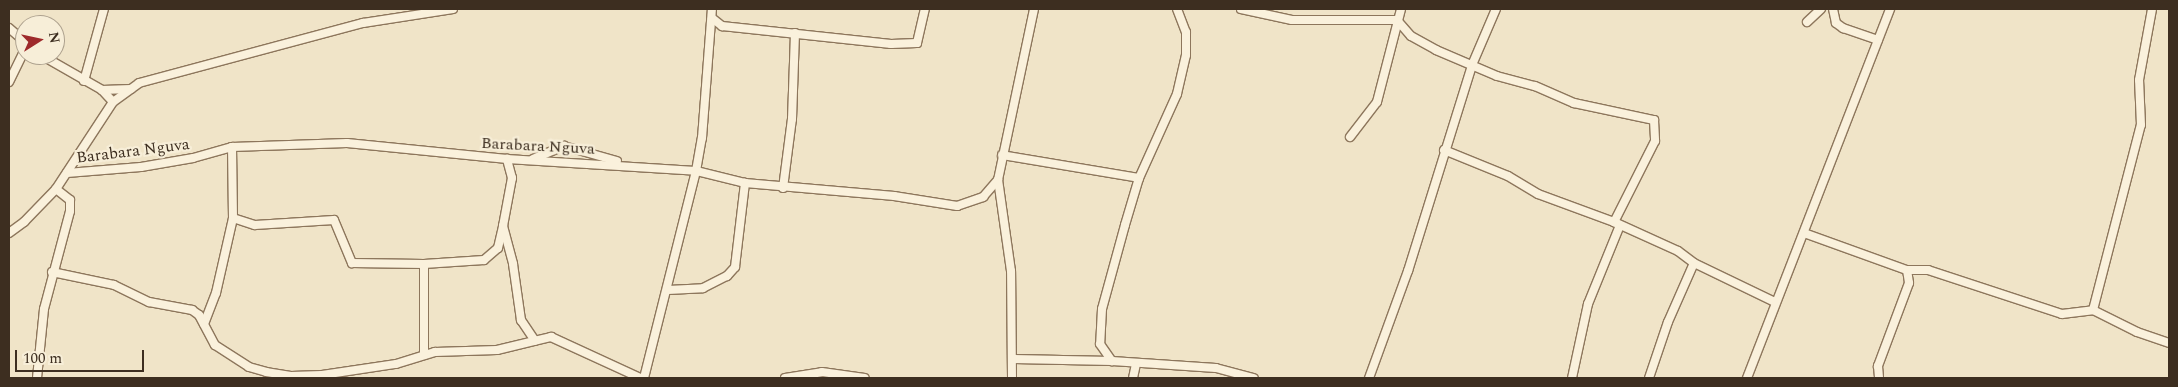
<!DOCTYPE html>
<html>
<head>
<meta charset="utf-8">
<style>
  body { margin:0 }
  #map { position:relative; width:2178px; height:387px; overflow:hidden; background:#f0e4c8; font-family:Spectral,serif }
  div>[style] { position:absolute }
  .roads { filter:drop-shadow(1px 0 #8d765c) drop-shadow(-1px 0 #8d765c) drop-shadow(0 1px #8d765c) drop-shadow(0 -1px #8d765c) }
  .street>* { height:8px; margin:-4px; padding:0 4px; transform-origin:4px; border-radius:4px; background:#faf1dc }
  span { translate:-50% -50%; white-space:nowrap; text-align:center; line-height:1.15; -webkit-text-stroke:4.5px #f7eed8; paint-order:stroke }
  .street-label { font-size:16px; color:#3d2e20 }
  .frame { position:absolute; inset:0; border:10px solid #3d2e20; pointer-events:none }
  .north { position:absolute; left:15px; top:15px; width:50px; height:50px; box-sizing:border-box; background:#f7eed8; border:1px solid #ada18e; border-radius:50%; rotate:80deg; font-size:14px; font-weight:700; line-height:20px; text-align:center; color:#3d2e20 }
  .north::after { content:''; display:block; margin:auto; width:18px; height:22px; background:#9e2a2b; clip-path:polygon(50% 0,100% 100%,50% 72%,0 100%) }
  .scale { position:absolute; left:15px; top:350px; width:129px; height:22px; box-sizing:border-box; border:2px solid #3d2e20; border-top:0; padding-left:6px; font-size:15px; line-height:18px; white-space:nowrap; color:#3d2e20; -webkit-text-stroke:4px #f7eed8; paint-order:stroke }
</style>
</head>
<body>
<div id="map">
  <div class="roads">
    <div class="street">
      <i style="left:1177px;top:9px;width:25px;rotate:69deg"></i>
      <i style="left:1186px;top:32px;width:23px;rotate:90deg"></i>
      <i style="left:1186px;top:55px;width:40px;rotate:103deg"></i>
      <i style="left:1177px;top:94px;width:92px;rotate:114.3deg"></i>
      <i style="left:1139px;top:178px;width:49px;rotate:106.6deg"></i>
      <i style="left:1125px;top:225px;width:87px;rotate:105.3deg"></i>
      <i style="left:1102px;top:309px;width:35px;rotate:93deg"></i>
      <i style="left:1100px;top:344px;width:21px;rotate:55deg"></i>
      <i style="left:1112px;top:361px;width:104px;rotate:3.9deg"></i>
      <i style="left:1216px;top:368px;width:39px;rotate:15deg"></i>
      <i style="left:1241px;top:9px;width:52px;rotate:12.2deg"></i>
      <i style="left:1292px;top:20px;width:105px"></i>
      <i style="left:1397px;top:20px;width:21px;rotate:49deg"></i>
      <i style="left:1411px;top:36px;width:29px;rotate:29deg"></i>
      <i style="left:1436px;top:50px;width:66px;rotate:23.1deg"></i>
      <i style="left:1497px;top:76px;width:39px;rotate:15deg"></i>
      <i style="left:1535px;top:86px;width:43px;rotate:23.6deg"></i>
      <i style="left:1574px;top:103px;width:82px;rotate:12deg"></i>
      <i style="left:1654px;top:120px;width:21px;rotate:87deg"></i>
      <i style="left:1655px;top:141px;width:91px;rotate:116.8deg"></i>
      <i style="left:1833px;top:9px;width:14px;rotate:78deg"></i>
      <i style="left:1836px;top:23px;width:9px;rotate:36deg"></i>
      <i style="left:1843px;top:28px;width:37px;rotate:19deg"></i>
      <i style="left:712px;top:18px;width:13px;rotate:39deg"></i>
      <i style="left:722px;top:26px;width:170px;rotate:6.1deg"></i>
      <i style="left:891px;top:44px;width:26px;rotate:-2deg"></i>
      <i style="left:917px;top:43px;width:35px;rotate:-77deg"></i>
      <i style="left:1807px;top:22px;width:19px;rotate:-43deg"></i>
      <i style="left:9px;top:28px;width:21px;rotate:41deg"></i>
      <i style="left:41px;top:55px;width:70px;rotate:29.8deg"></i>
      <i style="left:102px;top:90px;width:16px;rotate:47deg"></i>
      <i style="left:84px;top:81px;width:75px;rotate:-74.5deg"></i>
      <i style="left:9px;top:82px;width:37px;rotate:-64deg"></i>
      <i style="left:102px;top:90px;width:29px;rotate:-2deg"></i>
      <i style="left:1350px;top:137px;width:44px;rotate:-52.4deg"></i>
      <i style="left:1377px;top:102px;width:96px;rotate:-75.5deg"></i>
      <i style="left:1444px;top:150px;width:69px;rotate:22.1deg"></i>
      <i style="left:1508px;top:176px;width:35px;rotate:31deg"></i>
      <i style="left:1538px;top:194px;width:81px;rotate:20.2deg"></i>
      <i style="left:1614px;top:222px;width:70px;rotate:24.4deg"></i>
      <i style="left:1678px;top:251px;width:20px;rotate:37deg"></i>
      <i style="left:1694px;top:263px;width:90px;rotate:25.7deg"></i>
      <i style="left:1002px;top:155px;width:139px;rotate:9.5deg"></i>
      <i style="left:533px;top:159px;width:34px;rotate:-23deg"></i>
      <i style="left:564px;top:146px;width:55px;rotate:15.8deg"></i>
      <i style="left:67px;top:173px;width:74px;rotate:-4.6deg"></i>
      <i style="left:141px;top:167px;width:53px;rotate:-9.8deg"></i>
      <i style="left:193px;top:158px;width:41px;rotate:-15.8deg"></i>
      <i style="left:232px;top:147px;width:115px;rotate:-2deg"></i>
      <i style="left:347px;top:143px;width:161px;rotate:5.7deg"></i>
      <i style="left:507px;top:159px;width:189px;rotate:3.6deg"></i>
      <i style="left:696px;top:171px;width:50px;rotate:13.8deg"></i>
      <i style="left:745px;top:183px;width:150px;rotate:5deg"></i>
      <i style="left:894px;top:196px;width:64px;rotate:9deg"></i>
      <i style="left:957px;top:206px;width:28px;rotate:-19deg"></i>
      <i style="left:983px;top:197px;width:23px;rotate:-49deg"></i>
      <i style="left:783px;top:188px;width:70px;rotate:-82.6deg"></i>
      <i style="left:792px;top:119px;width:86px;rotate:-88deg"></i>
      <i style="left:233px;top:218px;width:23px;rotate:18deg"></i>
      <i style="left:255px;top:225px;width:79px;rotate:-3.6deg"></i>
      <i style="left:334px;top:220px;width:47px;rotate:67.3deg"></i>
      <i style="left:352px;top:263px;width:72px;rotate:0.8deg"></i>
      <i style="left:424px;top:264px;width:60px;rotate:-3.8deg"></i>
      <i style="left:484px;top:260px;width:18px;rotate:-41deg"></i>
      <i style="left:498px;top:248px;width:23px;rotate:-77deg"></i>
      <i style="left:503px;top:226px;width:49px;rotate:-79.4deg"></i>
      <i style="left:512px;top:178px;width:20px;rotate:-105deg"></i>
      <i style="left:503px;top:226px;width:39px;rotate:75deg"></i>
      <i style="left:513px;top:264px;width:57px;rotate:81.9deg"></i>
      <i style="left:521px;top:320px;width:25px;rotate:56deg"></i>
      <i style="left:9px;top:233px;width:19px;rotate:-36deg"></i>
      <i style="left:24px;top:222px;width:46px;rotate:-45.9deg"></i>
      <i style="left:56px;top:189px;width:104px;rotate:-56.8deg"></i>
      <i style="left:113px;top:102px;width:32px;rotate:-36deg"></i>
      <i style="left:139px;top:83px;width:232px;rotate:-15deg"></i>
      <i style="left:363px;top:23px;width:91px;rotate:-8.8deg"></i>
      <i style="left:1804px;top:233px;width:109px;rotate:19.8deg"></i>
      <i style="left:1907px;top:270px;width:13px;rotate:81deg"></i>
      <i style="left:1909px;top:283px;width:89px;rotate:110.5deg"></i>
      <i style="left:1878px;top:366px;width:12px;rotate:85deg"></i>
      <i style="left:424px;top:264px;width:91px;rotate:90deg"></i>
      <i style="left:1907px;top:270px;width:21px"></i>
      <i style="left:1928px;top:270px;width:141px;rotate:18.2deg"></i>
      <i style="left:2062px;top:314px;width:31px;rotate:-7deg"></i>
      <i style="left:2093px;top:310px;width:191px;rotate:-75.5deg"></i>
      <i style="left:2141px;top:125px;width:45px;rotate:-92.5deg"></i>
      <i style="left:2139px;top:80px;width:72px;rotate:-79.6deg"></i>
      <i style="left:52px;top:272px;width:63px;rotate:11.8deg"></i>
      <i style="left:114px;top:285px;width:39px;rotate:26deg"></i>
      <i style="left:149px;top:302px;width:44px;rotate:10.5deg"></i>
      <i style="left:192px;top:310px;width:9px;rotate:36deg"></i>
      <i style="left:199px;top:315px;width:34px;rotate:62deg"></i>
      <i style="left:215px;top:345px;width:40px;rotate:32.9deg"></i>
      <i style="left:249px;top:367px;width:18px;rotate:16deg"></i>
      <i style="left:266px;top:372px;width:25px;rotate:9deg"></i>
      <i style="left:291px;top:376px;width:31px;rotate:-2deg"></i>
      <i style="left:322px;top:375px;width:75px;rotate:-8.5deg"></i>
      <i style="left:396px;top:364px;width:41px;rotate:-17.1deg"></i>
      <i style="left:435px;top:352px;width:62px;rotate:-1.8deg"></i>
      <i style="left:497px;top:350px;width:56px;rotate:-13.5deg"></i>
      <i style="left:551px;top:337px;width:98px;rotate:24.7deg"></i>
      <i style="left:668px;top:290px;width:35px;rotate:-3deg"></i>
      <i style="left:703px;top:288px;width:27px;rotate:-27deg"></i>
      <i style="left:727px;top:276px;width:12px;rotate:-48deg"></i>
      <i style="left:735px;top:267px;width:85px;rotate:-83.2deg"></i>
      <i style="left:2093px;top:310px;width:49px;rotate:26.6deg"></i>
      <i style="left:2137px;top:332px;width:34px;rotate:19deg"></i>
      <i style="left:204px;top:324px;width:33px;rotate:-69deg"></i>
      <i style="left:216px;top:293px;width:77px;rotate:-77.2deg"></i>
      <i style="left:233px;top:218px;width:71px;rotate:-90.8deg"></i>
      <i style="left:1014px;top:359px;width:98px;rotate:1.2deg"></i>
      <i style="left:37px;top:378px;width:69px;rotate:-84.2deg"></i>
      <i style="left:44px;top:309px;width:101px;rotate:-75.1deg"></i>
      <i style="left:70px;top:211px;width:11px;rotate:-90deg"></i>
      <i style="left:70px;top:200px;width:18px;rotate:-142deg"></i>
      <i style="left:644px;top:378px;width:213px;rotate:-75.9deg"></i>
      <i style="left:696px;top:171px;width:34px;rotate:-80deg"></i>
      <i style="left:702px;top:138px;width:129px;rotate:-85.6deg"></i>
      <i style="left:785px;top:378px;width:37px;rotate:-9deg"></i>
      <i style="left:822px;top:372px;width:43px;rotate:7.9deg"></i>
      <i style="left:1012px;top:378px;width:107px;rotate:-90.5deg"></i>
      <i style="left:1011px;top:271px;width:92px;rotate:-98.1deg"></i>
      <i style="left:998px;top:180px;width:175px;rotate:-78.1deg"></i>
      <i style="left:1133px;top:378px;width:14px;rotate:-78deg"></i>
      <i style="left:1369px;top:378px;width:114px;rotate:-70deg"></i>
      <i style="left:1408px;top:271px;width:216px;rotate:-72.7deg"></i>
      <i style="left:1472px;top:65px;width:61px;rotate:-66.8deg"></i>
      <i style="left:1572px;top:378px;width:76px;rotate:-77.8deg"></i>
      <i style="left:1588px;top:304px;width:85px;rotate:-67.9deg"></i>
      <i style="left:1649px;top:378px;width:59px;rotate:-71.3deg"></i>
      <i style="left:1668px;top:322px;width:64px;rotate:-66.2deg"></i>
      <i style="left:1747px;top:378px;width:396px;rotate:-68.8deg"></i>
    </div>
  </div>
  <div class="street-label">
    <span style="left:538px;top:146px;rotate:3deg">Barabara Nguva</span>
    <span style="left:133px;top:151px;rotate:-7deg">Barabara Nguva</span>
  </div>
  <div class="frame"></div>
  <div class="north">N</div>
  <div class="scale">100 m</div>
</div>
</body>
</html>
